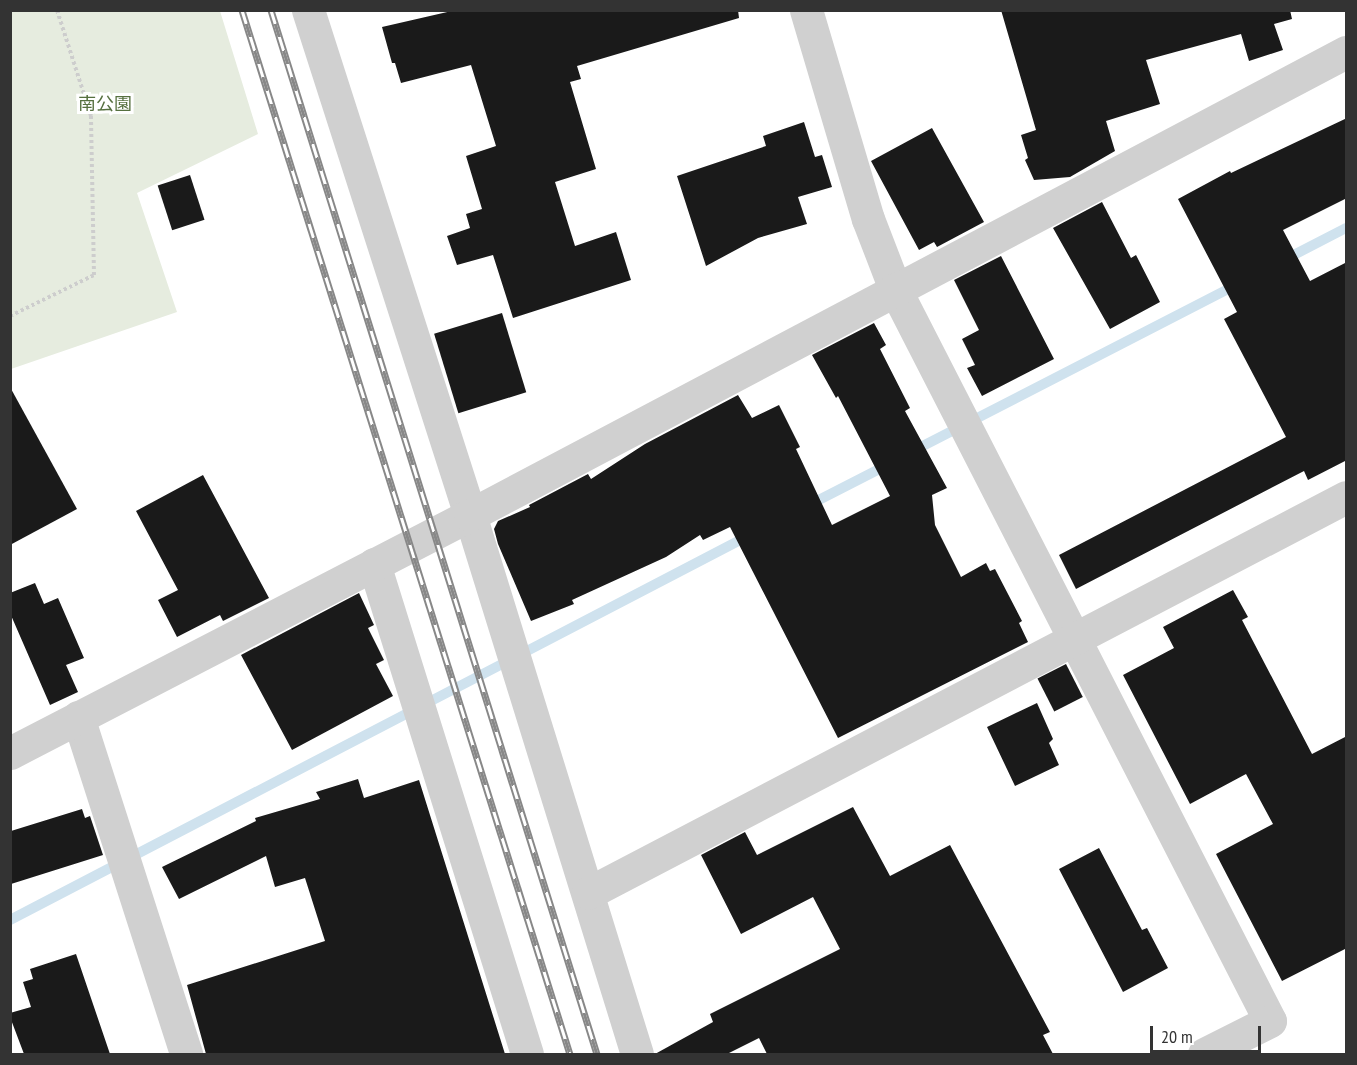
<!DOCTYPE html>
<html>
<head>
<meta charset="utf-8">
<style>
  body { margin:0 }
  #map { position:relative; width:1357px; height:1065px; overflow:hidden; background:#fff; font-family:"PT Sans Narrow","Noto Sans JP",sans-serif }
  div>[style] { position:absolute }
  .green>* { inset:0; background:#e6ecdf }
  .stream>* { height:10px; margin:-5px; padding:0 5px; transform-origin:5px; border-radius:5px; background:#cfe2ee }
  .building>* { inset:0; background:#1a1a1a; transform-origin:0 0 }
  .path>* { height:4px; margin-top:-2px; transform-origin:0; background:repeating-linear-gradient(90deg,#cdcdcd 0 3px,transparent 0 6px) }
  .street>* { height:33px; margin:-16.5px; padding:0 16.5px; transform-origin:16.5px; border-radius:16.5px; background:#d0d0d0 }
  .rail>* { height:7px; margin-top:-3.5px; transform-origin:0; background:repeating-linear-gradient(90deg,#fff 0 14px,#888 0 28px); box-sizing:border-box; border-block:2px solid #888 }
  span { translate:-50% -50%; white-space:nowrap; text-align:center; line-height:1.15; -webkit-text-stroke:6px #fff; paint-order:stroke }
  .park-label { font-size:18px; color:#56703f }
  .frame { position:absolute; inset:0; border:12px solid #333; pointer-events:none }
  .scale { position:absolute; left:1150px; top:1026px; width:111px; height:27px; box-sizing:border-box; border:3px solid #333; border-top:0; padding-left:8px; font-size:18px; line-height:21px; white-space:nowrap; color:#333; -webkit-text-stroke:4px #fff; paint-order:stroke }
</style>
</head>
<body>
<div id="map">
  <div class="green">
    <i style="clip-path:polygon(10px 11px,220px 11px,258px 134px,137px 193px,177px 312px,11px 369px)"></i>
  </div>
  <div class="stream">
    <i style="left:1284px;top:260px;width:70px;rotate:-27.3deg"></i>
    <i style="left:913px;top:451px;width:365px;rotate:-27.2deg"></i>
    <i style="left:809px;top:505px;width:90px;rotate:-27.1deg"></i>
    <i style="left:10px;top:920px;width:834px;rotate:-27.49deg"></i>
  </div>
  <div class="building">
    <i style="clip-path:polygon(456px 10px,738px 10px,739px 18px,577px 66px,581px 79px,570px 82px,596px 169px,555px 182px,575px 246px,616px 232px,631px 280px,513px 318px,493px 255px,457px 265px,447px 236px,470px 228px,466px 214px,482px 209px,466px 156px,496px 146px,471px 65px,401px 83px,395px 63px,392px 63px,382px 27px)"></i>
    <i style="clip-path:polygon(1001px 10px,1290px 10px,1292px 19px,1274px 24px,1283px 50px,1249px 61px,1241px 34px,1146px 60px,1160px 104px,1106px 121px,1115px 151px,1070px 177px,1034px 180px,1025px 160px,1028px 158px,1021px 135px,1036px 130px)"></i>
    <i style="clip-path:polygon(1347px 118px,1347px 198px,1283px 230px,1310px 281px,1347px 262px,1347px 460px,1308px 480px,1304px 471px,1076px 589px,1059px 555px,1286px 437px,1224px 319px,1237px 312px,1178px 199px,1230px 171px,1231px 173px)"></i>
    <i style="clip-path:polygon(804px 122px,815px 157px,822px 155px,832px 187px,798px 197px,807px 224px,758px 238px,706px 266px,677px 176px,766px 146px,763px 136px)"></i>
    <i style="clip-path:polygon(932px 128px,984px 222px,937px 247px,934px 242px,919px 250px,871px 161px)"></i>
    <i style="left:190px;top:175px;width:47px;height:34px;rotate:72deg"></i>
    <i style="clip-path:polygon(1102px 202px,1131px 258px,1136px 255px,1160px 302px,1110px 329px,1053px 228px)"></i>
    <i style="clip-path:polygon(1001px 256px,1054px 359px,982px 396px,967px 368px,975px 365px,962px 339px,979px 330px,954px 280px)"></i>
    <i style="left:502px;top:313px;width:83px;height:71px;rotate:73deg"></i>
    <i style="clip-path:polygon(874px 323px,886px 345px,880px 349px,910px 408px,905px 411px,947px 488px,932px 495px,935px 525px,961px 577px,986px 563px,990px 571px,995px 569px,1022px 621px,1019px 623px,1028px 642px,838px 738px,730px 527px,703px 540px,700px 535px,666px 557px,572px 600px,574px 604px,531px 621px,498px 544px,494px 529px,498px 521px,530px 507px,529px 505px,588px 474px,591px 479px,645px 444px,738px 395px,752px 418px,779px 405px,800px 447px,796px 449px,832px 525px,890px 496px,838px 396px,836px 398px,812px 355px)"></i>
    <i style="clip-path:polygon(10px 387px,77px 509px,10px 545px)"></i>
    <i style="clip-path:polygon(203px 475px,269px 598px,223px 621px,220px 615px,177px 637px,158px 600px,178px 590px,136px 511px)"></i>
    <i style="clip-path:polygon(35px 583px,44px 604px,58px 598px,84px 658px,66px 665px,78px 692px,50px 705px,10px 613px,10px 593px)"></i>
    <i style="clip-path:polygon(1233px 590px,1248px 617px,1242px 620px,1312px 754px,1347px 736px,1347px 948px,1282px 981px,1216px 854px,1273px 824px,1246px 774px,1190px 804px,1123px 675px,1174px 648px,1163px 627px)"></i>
    <i style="clip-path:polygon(359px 593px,374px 625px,368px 628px,384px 660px,376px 664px,393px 696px,292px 750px,241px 655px)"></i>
    <i style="left:1066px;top:664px;width:37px;height:32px;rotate:63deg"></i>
    <i style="clip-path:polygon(1037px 703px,1053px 739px,1049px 743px,1059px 765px,1015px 786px,987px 727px)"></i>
    <i style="clip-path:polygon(358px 779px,364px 798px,419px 780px,505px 1054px,206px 1054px,187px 985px,325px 941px,305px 878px,275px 887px,266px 856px,179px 899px,162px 867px,256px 821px,255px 818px,320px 799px,316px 792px)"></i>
    <i style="clip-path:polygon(853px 807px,890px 876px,950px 845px,1050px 1032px,1043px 1035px,1053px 1054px,767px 1054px,759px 1038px,727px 1054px,655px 1054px,713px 1022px,710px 1014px,840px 949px,813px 897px,741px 934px,701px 855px,745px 832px,757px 855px)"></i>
    <i style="clip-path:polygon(82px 809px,85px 818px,90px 816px,103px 855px,11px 884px,11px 831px)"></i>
    <i style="clip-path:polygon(1099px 848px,1142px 930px,1147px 928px,1168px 968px,1123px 992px,1059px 869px)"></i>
    <i style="clip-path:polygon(76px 954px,110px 1054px,24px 1054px,10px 1017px,10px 1013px,31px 1007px,23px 982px,33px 979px,30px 969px)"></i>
  </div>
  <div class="path">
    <i style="left:10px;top:316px;width:93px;rotate:-26deg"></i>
    <i style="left:94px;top:275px;width:159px;rotate:-91.1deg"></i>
    <i style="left:91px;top:116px;width:111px;rotate:-107.8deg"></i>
  </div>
  <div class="street">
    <i style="left:308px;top:10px;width:530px;rotate:72.21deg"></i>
    <i style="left:470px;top:515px;width:564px;rotate:72.79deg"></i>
    <i style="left:806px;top:10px;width:218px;rotate:73.5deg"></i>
    <i style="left:868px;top:219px;width:75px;rotate:68.9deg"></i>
    <i style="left:895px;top:289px;width:822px;rotate:62.87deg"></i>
    <i style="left:1270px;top:1021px;width:74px;rotate:153.4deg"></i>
    <i style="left:374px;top:564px;width:513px;rotate:72.66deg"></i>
    <i style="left:78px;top:717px;width:354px;rotate:72.2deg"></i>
    <i style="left:10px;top:753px;width:518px;rotate:-27.36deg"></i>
    <i style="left:470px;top:515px;width:991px;rotate:-27.86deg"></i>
    <i style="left:588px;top:893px;width:855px;rotate:-27.58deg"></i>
  </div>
  <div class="rail">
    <i style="left:242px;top:10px;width:1094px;rotate:72.56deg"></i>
    <i style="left:271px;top:10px;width:1094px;rotate:72.66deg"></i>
  </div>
  <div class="park-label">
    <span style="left:105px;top:104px">南公園</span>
  </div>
  <div class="frame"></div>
  <div class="scale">20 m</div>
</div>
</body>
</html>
